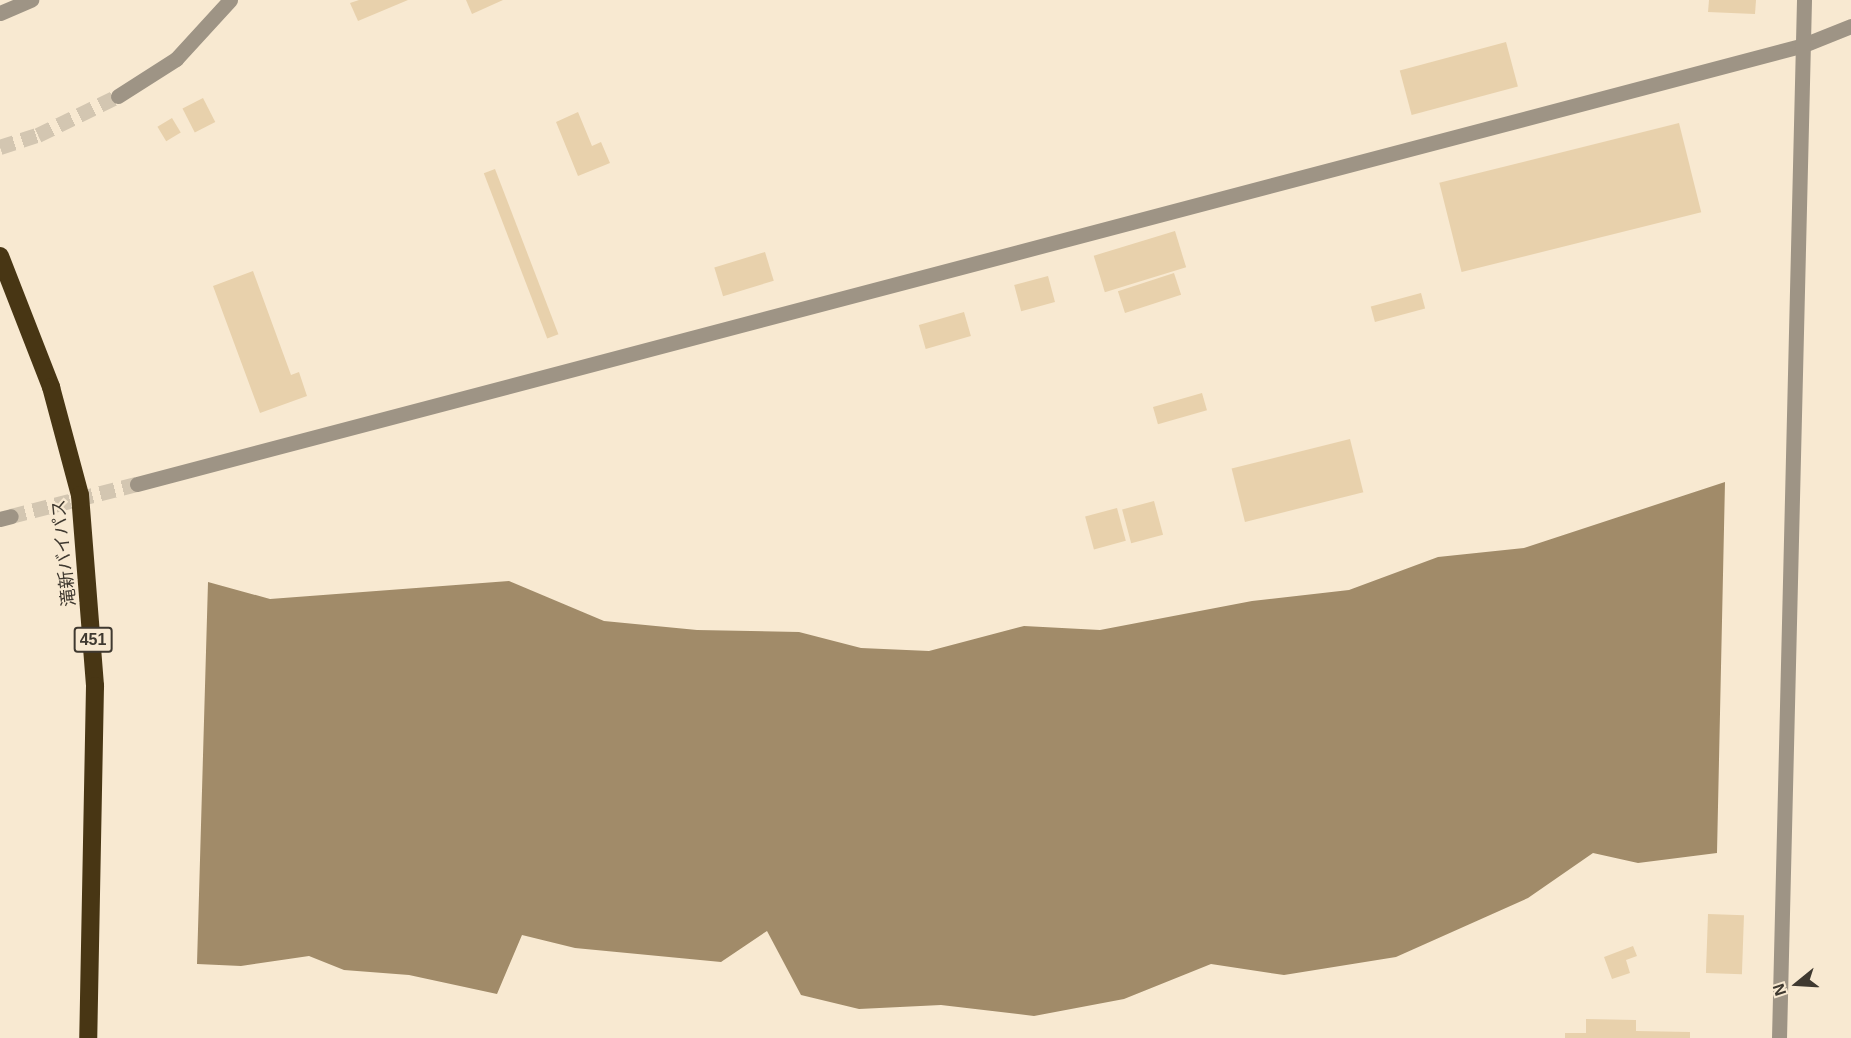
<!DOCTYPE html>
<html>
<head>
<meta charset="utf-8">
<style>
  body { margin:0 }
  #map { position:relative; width:1851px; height:1038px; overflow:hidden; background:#f8e9d1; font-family:Arial,"Noto Sans JP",sans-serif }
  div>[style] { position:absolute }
  .water>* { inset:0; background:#a18b69 }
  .building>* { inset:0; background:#e8d1ac; transform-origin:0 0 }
  .minor-tunnel>* { height:15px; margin-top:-7.5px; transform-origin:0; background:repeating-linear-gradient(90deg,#d3c6b1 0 15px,transparent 0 23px) }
  .minor>* { height:15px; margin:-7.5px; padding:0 7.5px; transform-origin:7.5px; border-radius:7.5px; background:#9e9485 }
  .highway>* { height:18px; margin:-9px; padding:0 9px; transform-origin:9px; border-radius:9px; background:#483614 }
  span { translate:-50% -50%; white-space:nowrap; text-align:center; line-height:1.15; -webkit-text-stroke:4.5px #f8e9d1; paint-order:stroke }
  .shield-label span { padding:2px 4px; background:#f8e9d1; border:2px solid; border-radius:4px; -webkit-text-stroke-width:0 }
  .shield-label { font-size:16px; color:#3f3930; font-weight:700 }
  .street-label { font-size:18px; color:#3f3930 }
  .north { position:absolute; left:1767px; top:954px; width:60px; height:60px; -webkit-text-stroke:4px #f8e9d1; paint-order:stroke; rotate:252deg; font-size:16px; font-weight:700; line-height:24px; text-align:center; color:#3f3930 }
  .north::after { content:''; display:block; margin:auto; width:21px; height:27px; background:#3f3930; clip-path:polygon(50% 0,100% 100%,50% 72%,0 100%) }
</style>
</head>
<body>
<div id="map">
  <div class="water">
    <i style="clip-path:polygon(1725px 482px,1717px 853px,1638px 863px,1593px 853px,1528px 898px,1396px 957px,1284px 975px,1211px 964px,1124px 999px,1034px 1016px,941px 1005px,859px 1009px,801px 995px,767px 931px,721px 962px,575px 948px,522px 935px,497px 994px,409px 975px,344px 970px,309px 956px,241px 966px,197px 964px,208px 582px,270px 599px,509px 581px,604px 621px,697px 630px,799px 632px,861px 648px,929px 651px,1024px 626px,1100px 630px,1252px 601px,1349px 590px,1438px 557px,1524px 548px)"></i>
  </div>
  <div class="building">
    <i style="clip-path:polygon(359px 0,408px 0,358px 21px,350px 3px)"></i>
    <i style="clip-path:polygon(466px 0,503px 0,472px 14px)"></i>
    <i style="clip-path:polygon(1709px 0,1756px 0,1755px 14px,1708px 12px)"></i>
    <i style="left:1506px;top:42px;width:46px;height:110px;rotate:75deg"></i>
    <i style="left:203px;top:98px;width:27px;height:23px;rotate:63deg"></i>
    <i style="clip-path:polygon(578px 112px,592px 146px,601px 142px,610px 163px,578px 176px,556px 122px)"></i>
    <i style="left:172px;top:118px;width:17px;height:17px;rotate:59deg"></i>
    <i style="left:1679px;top:123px;width:92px;height:247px;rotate:76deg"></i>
    <i style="left:495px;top:169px;width:177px;height:12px;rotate:69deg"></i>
    <i style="left:1175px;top:231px;width:38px;height:85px;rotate:73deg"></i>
    <i style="left:765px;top:252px;width:30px;height:53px;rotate:73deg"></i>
    <i style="clip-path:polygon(253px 271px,291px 375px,299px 372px,307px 396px,260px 413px,213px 286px)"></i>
    <i style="left:1174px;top:273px;width:23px;height:59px;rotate:72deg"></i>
    <i style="left:1048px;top:276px;width:27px;height:35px;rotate:75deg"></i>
    <i style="left:1421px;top:293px;width:16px;height:52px;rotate:75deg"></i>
    <i style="left:964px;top:312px;width:25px;height:47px;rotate:74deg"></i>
    <i style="left:1202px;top:393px;width:18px;height:51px;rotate:74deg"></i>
    <i style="left:1350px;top:439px;width:55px;height:122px;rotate:76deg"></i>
    <i style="left:1154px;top:501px;width:35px;height:33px;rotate:75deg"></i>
    <i style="left:1117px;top:508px;width:34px;height:33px;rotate:75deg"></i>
    <i style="left:1708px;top:914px;width:36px;height:59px;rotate:2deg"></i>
    <i style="clip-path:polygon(1633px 946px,1637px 956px,1626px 960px,1630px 973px,1612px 979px,1604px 957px)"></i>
    <i style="clip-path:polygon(1586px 1019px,1636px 1020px,1636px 1031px,1690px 1032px,1690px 1038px,1565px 1038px,1565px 1033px,1586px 1033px)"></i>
  </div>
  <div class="minor-tunnel">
    <i style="left:0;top:147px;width:40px;rotate:-18deg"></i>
    <i style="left:38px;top:135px;width:89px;rotate:-26deg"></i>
    <i style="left:11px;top:516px;width:130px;rotate:-14.3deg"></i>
  </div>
  <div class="minor">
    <i style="left:0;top:13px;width:34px;rotate:-23deg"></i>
    <i style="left:118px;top:96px;width:69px;rotate:-32.5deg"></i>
    <i style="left:176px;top:59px;width:80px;rotate:-47.5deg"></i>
    <i style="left:137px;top:484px;width:1721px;rotate:-14.75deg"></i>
    <i style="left:1801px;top:46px;width:54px;rotate:-21.8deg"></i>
    <i style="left:0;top:519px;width:11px;rotate:-15deg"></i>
    <i style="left:1779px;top:1038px;width:1038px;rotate:-88.62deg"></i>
  </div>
  <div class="highway">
    <i style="left:0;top:256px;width:141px;rotate:68.7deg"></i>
    <i style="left:51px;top:387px;width:112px;rotate:75deg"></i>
    <i style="left:80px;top:495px;width:192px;rotate:85.5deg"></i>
    <i style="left:95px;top:686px;width:352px;rotate:91.1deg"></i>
  </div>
  <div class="shield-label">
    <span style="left:93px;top:640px">451</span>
  </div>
  <div class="street-label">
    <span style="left:64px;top:553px;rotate:-96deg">滝新バイパス</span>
  </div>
  <div class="north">N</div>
</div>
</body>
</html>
